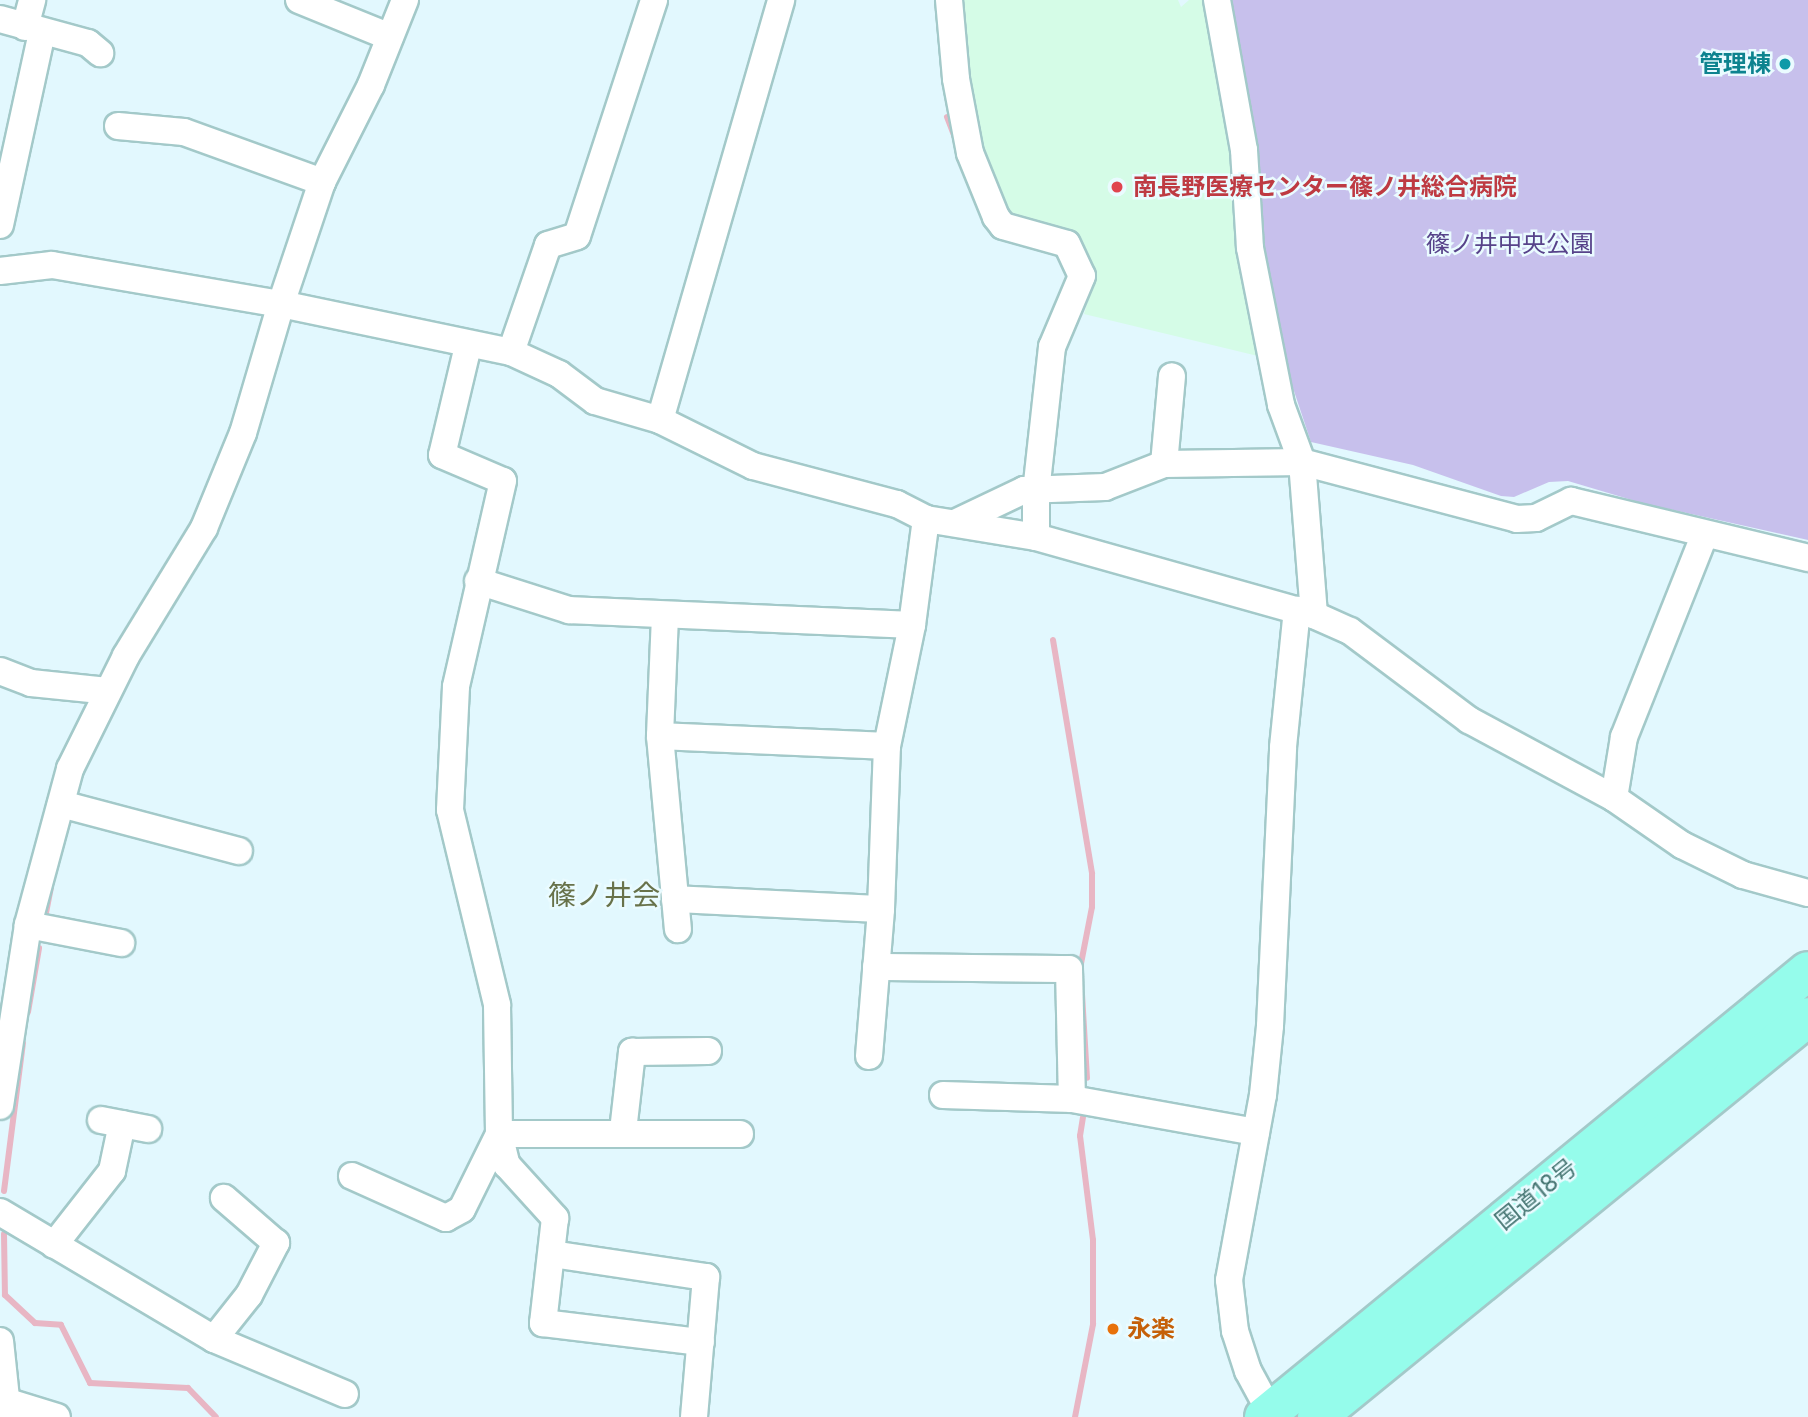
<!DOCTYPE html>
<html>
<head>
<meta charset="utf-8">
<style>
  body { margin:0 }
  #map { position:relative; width:1808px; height:1417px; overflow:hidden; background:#e2f8fe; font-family:Inter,"Noto Sans JP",sans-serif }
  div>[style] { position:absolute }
  .medical>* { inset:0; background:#d5fce7 }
  .green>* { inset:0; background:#c7c0ec }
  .stream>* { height:6px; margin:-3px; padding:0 3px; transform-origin:3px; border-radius:3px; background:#e8b6c4 }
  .roads { filter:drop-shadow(2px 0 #a3c9c9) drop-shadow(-2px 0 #a3c9c9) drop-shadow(0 2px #a3c9c9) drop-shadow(0 -2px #a3c9c9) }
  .street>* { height:26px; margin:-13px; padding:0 13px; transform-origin:13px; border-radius:13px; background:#fff }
  .highway>* { height:38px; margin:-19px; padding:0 19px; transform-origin:19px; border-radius:19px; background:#95fceb }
  .dots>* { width:19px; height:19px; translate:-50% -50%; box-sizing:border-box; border:4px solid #eafbff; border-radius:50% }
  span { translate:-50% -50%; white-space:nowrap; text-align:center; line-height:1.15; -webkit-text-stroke:5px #eafbff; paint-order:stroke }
  .culture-label { font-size:24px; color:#0d838f; font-weight:700 }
  .right { translate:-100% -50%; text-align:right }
  .health-label { font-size:24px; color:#be3a42; font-weight:700 }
  .left { translate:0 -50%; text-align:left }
  .park-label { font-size:24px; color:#57438a }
  .street-label { font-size:24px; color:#477774 }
  .food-label { font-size:24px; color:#c56008; font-weight:700 }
  .quarter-label { font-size:28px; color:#68724a }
</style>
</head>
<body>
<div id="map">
  <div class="medical">
    <i style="clip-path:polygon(959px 0,1178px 0,1181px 7px,1189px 0,1206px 0,1230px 93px,1262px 357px,1084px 314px,1095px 277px,1085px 247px,1073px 236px,1013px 221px,1002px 208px,962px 78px)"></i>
  </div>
  <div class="green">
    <i style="clip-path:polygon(1224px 0,1808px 0,1808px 540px,1642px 503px,1568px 481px,1549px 482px,1514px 497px,1501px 496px,1413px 465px,1311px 442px,1281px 352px,1260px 250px)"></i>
  </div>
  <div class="stream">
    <i style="left:947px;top:117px;width:22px;rotate:69deg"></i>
    <i style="left:1053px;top:640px;width:237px;rotate:80.5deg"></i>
    <i style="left:1092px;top:874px;width:33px;rotate:90deg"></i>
    <i style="left:1092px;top:907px;width:63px;rotate:101deg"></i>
    <i style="left:46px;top:913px;width:25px;rotate:-79deg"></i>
    <i style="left:1082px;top:994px;width:84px;rotate:86.6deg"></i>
    <i style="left:28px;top:1012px;width:65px;rotate:-80.2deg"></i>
    <i style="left:4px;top:1191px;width:149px;rotate:-82.7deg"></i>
    <i style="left:4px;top:1234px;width:61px;rotate:89.1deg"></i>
    <i style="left:5px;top:1295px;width:41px;rotate:43deg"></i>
    <i style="left:35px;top:1323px;width:26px;rotate:4deg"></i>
    <i style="left:61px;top:1325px;width:65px;rotate:63.4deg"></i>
    <i style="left:90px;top:1383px;width:98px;rotate:2.9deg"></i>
    <i style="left:188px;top:1388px;width:40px;rotate:46deg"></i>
    <i style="left:1075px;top:1417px;width:95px;rotate:-79deg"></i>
    <i style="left:1093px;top:1324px;width:84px;rotate:-90deg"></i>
    <i style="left:1093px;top:1240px;width:105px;rotate:-97.1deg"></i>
    <i style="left:1080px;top:1136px;width:19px;rotate:-81deg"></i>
  </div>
  <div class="roads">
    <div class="street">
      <i style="left:299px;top:0;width:98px;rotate:22.1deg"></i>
      <i style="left:405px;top:0;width:92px;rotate:111.8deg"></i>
      <i style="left:371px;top:85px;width:109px;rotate:116.8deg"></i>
      <i style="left:322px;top:182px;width:129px;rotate:108.6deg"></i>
      <i style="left:281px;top:304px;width:235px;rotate:11.8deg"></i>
      <i style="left:511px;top:352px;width:53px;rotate:24.6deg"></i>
      <i style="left:559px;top:374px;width:45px;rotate:36.9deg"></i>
      <i style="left:595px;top:401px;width:68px;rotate:16.3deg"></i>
      <i style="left:660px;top:420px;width:104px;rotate:26.3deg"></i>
      <i style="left:753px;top:466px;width:149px;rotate:14.8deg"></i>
      <i style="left:897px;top:504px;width:33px;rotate:27deg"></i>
      <i style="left:926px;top:519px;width:111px;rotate:9.3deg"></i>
      <i style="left:1036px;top:537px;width:289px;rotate:15.7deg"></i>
      <i style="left:1314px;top:615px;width:39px;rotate:24deg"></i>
      <i style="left:1350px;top:631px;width:149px;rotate:36.8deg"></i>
      <i style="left:1469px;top:720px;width:165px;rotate:28.3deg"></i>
      <i style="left:1614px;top:798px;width:83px;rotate:34.7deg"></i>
      <i style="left:1682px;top:845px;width:68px;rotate:26.2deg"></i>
      <i style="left:1743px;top:875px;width:67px;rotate:15.5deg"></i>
      <i style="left:949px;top:0;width:79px;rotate:84.9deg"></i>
      <i style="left:956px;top:79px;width:75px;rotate:79.3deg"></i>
      <i style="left:970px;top:153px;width:69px;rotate:67.9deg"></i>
      <i style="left:996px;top:217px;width:11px;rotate:52deg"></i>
      <i style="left:1003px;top:226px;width:66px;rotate:15.7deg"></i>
      <i style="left:1067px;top:244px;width:35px;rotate:65deg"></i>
      <i style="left:1082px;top:276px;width:77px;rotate:112.9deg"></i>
      <i style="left:1052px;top:347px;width:147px;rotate:96.3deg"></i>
      <i style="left:1036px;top:493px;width:44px;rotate:90deg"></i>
      <i style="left:1217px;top:0;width:152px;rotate:79.8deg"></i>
      <i style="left:1244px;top:150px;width:98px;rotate:86.5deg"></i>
      <i style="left:1250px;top:248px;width:160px;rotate:78.8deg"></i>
      <i style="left:1281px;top:405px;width:61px;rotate:69.8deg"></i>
      <i style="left:1302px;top:462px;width:153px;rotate:85.5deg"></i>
      <i style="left:0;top:19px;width:91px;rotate:15.3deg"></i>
      <i style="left:88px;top:43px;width:16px;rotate:40deg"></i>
      <i style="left:25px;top:27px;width:28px;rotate:-75deg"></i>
      <i style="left:118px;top:126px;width:66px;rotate:5.2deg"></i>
      <i style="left:184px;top:132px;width:147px;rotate:19.9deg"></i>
      <i style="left:0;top:225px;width:198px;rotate:-77.7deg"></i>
      <i style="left:0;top:271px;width:52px;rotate:-6.6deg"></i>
      <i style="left:52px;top:265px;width:232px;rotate:9.7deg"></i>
      <i style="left:281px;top:304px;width:134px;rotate:106.4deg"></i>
      <i style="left:243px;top:433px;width:103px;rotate:112.3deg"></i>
      <i style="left:204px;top:528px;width:150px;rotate:121.4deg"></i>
      <i style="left:126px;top:656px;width:126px;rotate:116.4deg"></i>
      <i style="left:70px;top:769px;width:162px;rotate:105.1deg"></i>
      <i style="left:28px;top:925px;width:183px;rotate:98.8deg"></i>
      <i style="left:468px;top:346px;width:112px;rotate:103.4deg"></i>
      <i style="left:442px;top:455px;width:66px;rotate:23.1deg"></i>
      <i style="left:503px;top:481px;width:211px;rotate:102.9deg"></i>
      <i style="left:456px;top:687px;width:123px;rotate:92.8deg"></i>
      <i style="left:450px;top:810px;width:201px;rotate:76.4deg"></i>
      <i style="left:497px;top:1005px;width:129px;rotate:89.1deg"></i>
      <i style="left:499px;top:1134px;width:32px;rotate:76deg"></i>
      <i style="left:507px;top:1165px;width:72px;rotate:47.8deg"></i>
      <i style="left:555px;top:1218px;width:106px;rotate:96.5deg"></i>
      <i style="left:543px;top:1323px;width:159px;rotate:6.9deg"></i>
      <i style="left:511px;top:352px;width:113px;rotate:-70.9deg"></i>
      <i style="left:548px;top:245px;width:30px;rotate:-17deg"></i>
      <i style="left:577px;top:236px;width:248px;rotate:-71.9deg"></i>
      <i style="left:660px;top:420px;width:437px;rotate:-73.9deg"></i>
      <i style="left:1164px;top:464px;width:88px;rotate:-84.8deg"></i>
      <i style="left:957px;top:522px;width:74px;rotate:-25.5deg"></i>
      <i style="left:1024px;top:490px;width:81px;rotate:-2.1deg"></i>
      <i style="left:1105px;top:487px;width:63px;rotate:-21.3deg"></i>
      <i style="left:1164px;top:464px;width:138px;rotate:-0.8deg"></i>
      <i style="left:1302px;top:462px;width:222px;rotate:14.8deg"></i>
      <i style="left:1517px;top:519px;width:19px;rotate:-3deg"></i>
      <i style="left:1536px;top:518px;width:39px;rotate:-26deg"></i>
      <i style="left:1571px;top:501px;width:244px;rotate:13.5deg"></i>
      <i style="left:478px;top:581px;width:96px;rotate:17.7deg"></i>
      <i style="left:569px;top:610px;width:343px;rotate:2.5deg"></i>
      <i style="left:665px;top:616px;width:120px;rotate:92.4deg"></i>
      <i style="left:660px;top:736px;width:194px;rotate:84.7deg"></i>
      <i style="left:0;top:671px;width:33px;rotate:21deg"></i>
      <i style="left:31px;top:683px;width:77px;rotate:5.9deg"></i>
      <i style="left:660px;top:736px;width:227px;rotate:2.5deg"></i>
      <i style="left:1614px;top:798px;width:62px;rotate:-80.7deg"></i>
      <i style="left:1624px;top:737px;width:216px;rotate:-68.3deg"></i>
      <i style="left:61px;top:804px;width:184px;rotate:14.8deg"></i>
      <i style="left:675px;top:899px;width:206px;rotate:2.8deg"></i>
      <i style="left:28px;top:925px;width:95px;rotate:11deg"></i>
      <i style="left:876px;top:967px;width:193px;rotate:0.6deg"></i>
      <i style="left:1069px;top:969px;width:130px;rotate:88.7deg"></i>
      <i style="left:869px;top:1056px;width:147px;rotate:-85.3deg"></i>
      <i style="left:881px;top:909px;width:163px;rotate:-87.9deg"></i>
      <i style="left:887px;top:746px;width:124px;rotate:-78.3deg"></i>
      <i style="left:912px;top:625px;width:107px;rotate:-82.5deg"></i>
      <i style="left:943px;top:1095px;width:129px;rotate:1.8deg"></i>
      <i style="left:1072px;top:1099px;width:187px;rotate:10.2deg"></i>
      <i style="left:101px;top:1120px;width:48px;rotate:10.8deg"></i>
      <i style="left:623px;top:1131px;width:80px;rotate:-83.5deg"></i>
      <i style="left:632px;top:1052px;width:76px;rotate:-0.8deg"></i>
      <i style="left:352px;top:1176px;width:103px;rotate:24.1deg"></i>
      <i style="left:446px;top:1218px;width:18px;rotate:-29deg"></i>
      <i style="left:462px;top:1209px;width:84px;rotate:-63.7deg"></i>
      <i style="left:499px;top:1134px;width:241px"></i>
      <i style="left:0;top:1212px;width:249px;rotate:30.7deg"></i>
      <i style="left:214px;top:1339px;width:142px;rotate:22.8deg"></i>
      <i style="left:54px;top:1245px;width:94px;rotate:-51.9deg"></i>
      <i style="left:112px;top:1171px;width:48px;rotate:-78deg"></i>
      <i style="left:552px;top:1254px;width:156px;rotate:8.5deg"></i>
      <i style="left:706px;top:1277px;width:141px;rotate:94.9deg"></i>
      <i style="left:214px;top:1339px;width:56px;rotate:-51.5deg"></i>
      <i style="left:249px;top:1295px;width:59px;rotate:-62.6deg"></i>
      <i style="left:276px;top:1243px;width:69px;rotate:-139.1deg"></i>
      <i style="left:0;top:1341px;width:76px;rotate:84deg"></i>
      <i style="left:8px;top:1402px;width:51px;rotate:17deg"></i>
      <i style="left:1273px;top:1417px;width:52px;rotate:-118.5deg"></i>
      <i style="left:1248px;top:1371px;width:42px;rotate:-108deg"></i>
      <i style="left:1235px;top:1331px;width:51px;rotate:-96.7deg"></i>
      <i style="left:1229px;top:1280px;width:188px;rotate:-79.6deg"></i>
      <i style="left:1263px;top:1095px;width:69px;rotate:-84.2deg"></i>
      <i style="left:1270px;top:1026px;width:279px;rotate:-87.3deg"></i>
      <i style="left:1283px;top:747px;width:138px;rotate:-84.2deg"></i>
    </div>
    <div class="highway">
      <i style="left:1264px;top:1417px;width:703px;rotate:-39.35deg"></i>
      <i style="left:1317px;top:1417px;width:633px;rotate:-39.17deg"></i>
    </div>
  </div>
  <div class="dots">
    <i style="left:1785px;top:64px;background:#0f9aa8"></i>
    <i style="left:1117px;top:187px;background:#e0444e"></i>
    <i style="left:1113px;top:1329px;background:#e8710a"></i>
  </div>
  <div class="culture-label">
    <span class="right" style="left:1771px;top:64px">管理棟</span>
  </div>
  <div class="health-label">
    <span class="left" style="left:1133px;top:187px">南長野医療センター篠ノ井総合病院</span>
  </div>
  <div class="park-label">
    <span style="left:1510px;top:244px">篠ノ井中央公園</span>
  </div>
  <div class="street-label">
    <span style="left:1536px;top:1194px;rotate:-39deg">国道18号</span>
  </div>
  <div class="food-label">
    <span class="left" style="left:1127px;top:1329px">永楽</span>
  </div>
  <div class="quarter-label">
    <span style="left:604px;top:895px">篠ノ井会</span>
  </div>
</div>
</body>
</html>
